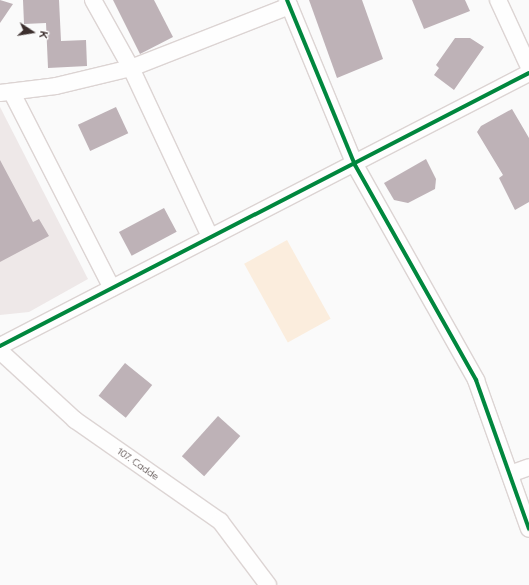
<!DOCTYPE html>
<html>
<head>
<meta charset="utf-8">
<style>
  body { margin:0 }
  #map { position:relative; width:529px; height:585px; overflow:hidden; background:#fafafa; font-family:Quicksand,sans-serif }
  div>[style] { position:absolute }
  .built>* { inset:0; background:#eee8e8 }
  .green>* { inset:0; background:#fbeddd; transform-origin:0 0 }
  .building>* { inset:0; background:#beb2b7; transform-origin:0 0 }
  .roads { filter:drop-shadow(1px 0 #dcd4d3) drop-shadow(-1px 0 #dcd4d3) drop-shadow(0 1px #dcd4d3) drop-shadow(0 -1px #dcd4d3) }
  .minor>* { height:16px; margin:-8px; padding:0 8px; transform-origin:8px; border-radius:8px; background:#fefefe }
  .cycleway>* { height:4px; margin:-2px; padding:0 2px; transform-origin:2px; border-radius:2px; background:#00873e }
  span { translate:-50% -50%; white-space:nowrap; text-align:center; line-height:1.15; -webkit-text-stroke:4px #fff; paint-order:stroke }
  .street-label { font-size:10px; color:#3c2f2e }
  .north { position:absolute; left:12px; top:12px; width:40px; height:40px; -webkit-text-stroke:3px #fff; paint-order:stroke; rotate:102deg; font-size:11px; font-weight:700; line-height:16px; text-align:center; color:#3c2f2e }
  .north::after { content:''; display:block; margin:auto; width:14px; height:18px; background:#3c2f2e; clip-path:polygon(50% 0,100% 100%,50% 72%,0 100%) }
</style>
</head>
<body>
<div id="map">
  <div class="built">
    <i style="clip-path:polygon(0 107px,88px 279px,29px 312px,0 315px)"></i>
  </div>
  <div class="green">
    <i style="left:287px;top:240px;width:90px;height:49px;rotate:61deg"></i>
  </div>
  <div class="building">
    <i style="clip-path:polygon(0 0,13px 4px,0 23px)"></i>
    <i style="clip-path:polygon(23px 0,59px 0,61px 41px,86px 40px,87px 66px,48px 68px,46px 23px,24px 24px)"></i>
    <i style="clip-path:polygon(113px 0,154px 0,173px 37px,140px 54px)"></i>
    <i style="clip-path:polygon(309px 0,362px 0,383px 59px,337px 78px)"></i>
    <i style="clip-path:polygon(412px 0,465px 0,470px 11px,424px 29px)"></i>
    <i style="clip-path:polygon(455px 38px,470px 38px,484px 47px,454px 90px,434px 75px,439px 68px,436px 65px)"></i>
    <i style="left:116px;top:107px;width:29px;height:42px;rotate:65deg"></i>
    <i style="clip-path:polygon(512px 109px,529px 138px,529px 202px,515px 210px,499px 178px,503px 175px,477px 132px,481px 126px)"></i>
    <i style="clip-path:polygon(426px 159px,436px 179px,435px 189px,408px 203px,394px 200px,384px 183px)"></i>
    <i style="clip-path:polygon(0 160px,33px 222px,39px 219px,49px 236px,0 262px)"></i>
    <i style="left:164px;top:208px;width:27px;height:51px;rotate:62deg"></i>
    <i style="left:125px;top:363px;width:35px;height:42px;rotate:39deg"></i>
    <i style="left:218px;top:416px;width:30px;height:54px;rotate:42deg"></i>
  </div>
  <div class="roads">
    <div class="minor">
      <i style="left:93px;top:0;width:78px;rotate:60.8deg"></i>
      <i style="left:131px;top:68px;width:187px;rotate:64.9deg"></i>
      <i style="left:287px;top:0;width:178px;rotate:67.6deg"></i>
      <i style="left:355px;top:165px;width:247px;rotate:60.6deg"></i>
      <i style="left:476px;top:380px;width:158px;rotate:70.4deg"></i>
      <i style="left:498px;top:0;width:74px;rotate:65.2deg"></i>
      <i style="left:0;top:93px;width:56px;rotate:-7.1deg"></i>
      <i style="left:56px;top:86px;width:77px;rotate:-13.5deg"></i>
      <i style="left:131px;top:68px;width:170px;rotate:-21.4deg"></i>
      <i style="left:12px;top:93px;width:219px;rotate:62.9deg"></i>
      <i style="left:0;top:346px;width:595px;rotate:-27.3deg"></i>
      <i style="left:0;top:351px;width:102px;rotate:42.6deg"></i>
      <i style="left:75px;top:420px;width:177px;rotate:34.9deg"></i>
      <i style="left:220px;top:521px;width:80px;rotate:53.1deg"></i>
      <i style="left:510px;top:474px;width:20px;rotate:-20deg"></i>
    </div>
  </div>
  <div class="cycleway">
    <i style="left:287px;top:0;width:178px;rotate:67.6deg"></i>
    <i style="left:355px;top:165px;width:247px;rotate:60.6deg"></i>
    <i style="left:476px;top:380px;width:158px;rotate:70.4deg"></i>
    <i style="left:0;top:346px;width:595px;rotate:-27.3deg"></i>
  </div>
  <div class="street-label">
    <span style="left:138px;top:464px;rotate:35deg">107. Cadde</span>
  </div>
  <div class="north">K</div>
</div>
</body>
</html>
